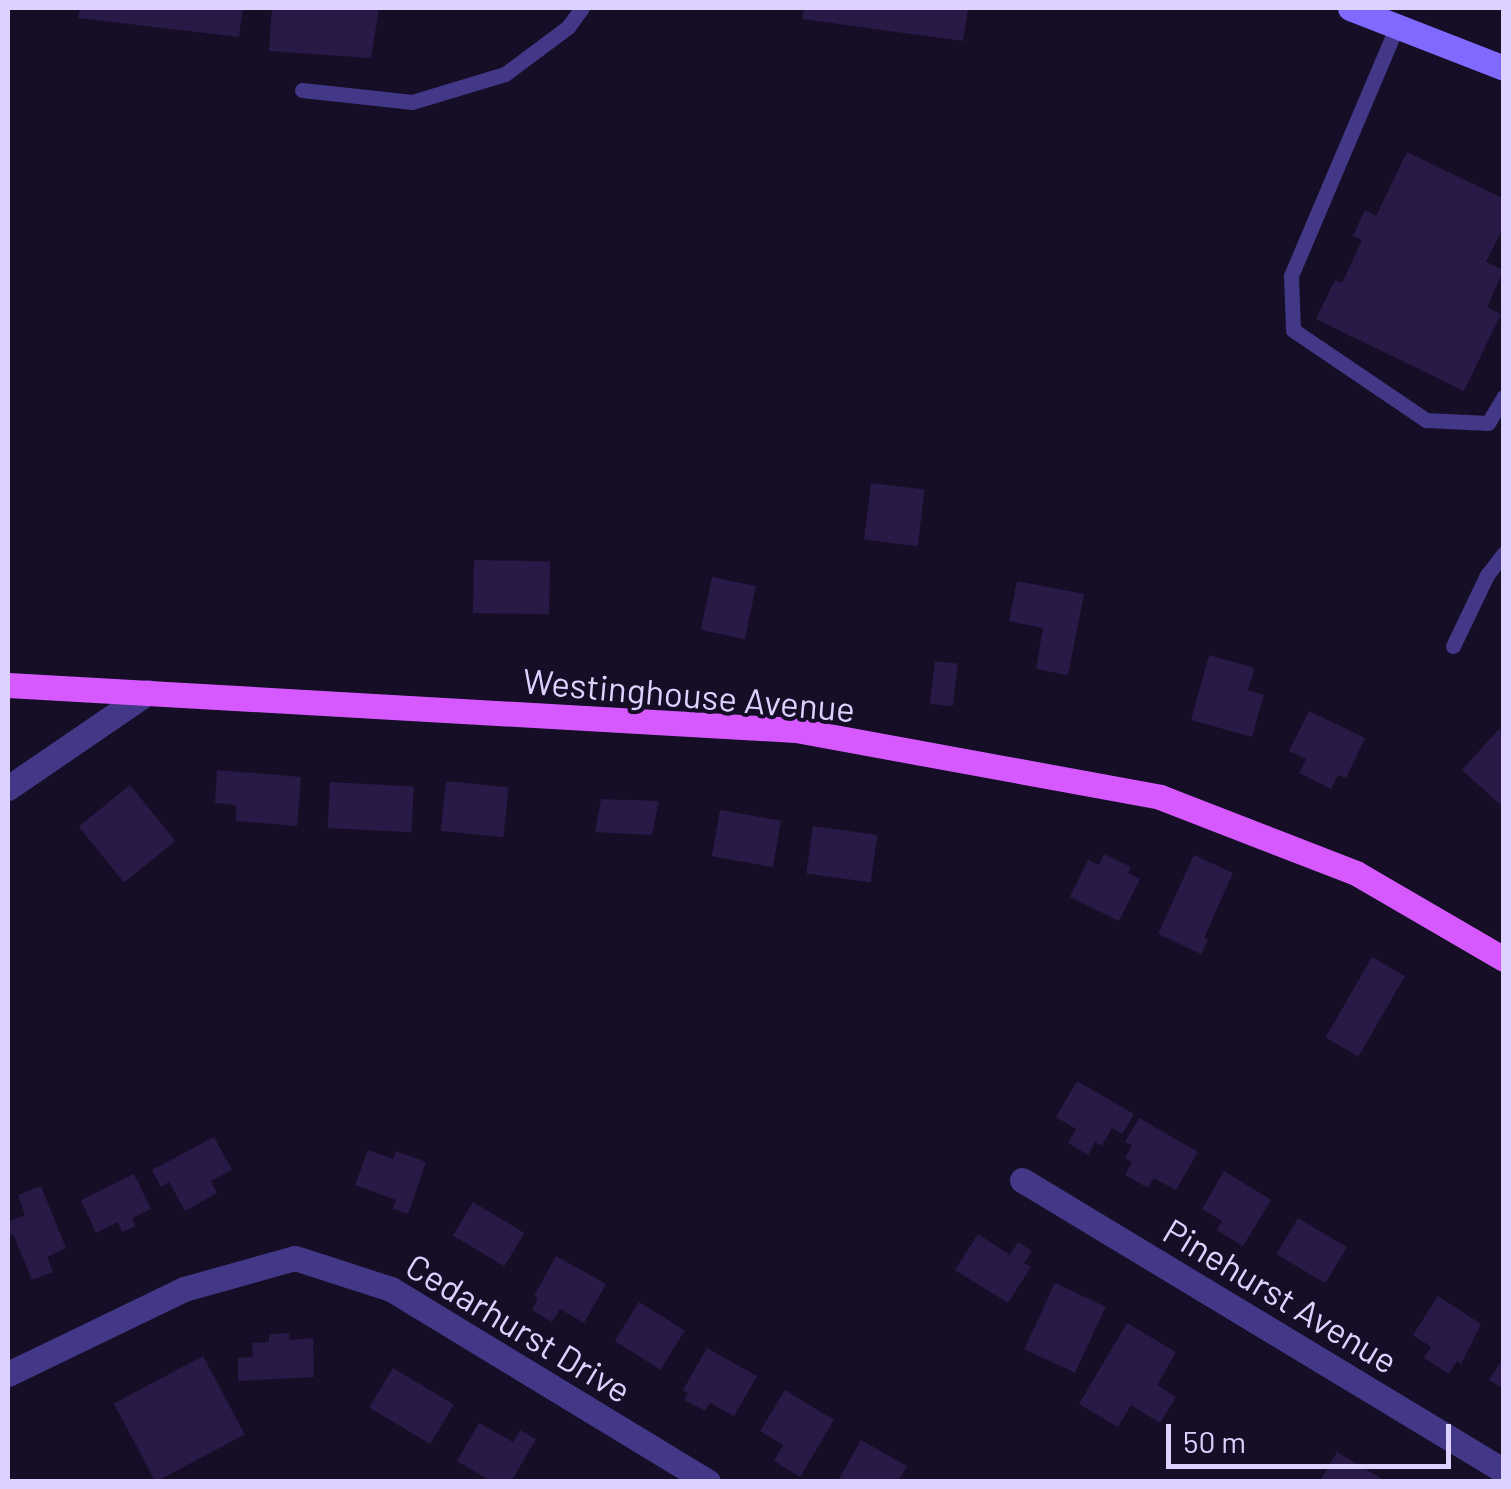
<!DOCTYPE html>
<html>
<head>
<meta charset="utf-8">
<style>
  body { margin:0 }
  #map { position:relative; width:1511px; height:1489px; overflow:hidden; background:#150e26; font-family:Barlow,sans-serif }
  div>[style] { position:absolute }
  .building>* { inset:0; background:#281947; transform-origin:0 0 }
  .service>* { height:15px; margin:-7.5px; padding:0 7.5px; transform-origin:7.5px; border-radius:7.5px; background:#433787 }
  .minor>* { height:25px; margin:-12.5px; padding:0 12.5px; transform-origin:12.5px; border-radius:12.5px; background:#433787 }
  .secondary>* { height:25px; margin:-12.5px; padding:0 12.5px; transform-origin:12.5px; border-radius:12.5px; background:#7f69ff }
  .primary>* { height:25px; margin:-12.5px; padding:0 12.5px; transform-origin:12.5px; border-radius:12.5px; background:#d559ff }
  span { translate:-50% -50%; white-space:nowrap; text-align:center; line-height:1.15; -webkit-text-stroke:8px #150e26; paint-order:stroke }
  .street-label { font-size:35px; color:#ddd2ff }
  .frame { position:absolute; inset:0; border:10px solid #ddd2ff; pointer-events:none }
  .scale { position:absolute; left:1166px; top:1424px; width:285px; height:45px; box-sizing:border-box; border:5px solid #ddd2ff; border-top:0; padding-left:12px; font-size:30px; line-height:35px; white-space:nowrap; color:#ddd2ff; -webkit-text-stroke:8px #150e26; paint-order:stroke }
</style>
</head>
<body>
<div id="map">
  <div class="building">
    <i style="clip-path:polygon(80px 8px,243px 8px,239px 37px,78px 18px)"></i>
    <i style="clip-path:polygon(272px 8px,379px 8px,371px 58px,269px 51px)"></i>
    <i style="clip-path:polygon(804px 8px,968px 8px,963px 41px,802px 19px)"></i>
    <i style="clip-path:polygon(1407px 152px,1504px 199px,1504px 226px,1486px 262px,1504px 270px,1487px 307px,1501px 314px,1464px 391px,1316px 319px,1335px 280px,1342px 283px,1362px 240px,1353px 236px,1365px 210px,1376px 216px)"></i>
    <i style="left:871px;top:483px;width:54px;height:57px;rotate:7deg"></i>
    <i style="left:474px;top:560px;width:76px;height:53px;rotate:1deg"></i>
    <i style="left:712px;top:577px;width:45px;height:54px;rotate:12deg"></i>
    <i style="clip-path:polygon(1017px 581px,1084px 594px,1068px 675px,1036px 669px,1043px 628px,1009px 621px)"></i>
    <i style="clip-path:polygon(1209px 655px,1255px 668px,1248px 690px,1264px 695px,1252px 737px,1191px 720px)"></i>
    <i style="left:935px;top:661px;width:23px;height:43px;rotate:7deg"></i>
    <i style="clip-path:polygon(1309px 711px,1365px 738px,1346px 778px,1338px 775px,1331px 789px,1299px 773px,1306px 759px,1289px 751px)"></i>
    <i style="clip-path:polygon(1499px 729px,1504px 733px,1504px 808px,1462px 770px)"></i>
    <i style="clip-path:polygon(217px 770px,301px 777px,297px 826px,236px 821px,236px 805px,215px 803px)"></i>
    <i style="left:446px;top:781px;width:63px;height:50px;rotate:6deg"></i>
    <i style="left:330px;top:782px;width:84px;height:46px;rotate:3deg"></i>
    <i style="left:130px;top:785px;width:72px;height:66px;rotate:51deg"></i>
    <i style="clip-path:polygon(601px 799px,659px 801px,652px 835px,595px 832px)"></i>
    <i style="left:720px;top:810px;width:62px;height:47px;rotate:10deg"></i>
    <i style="left:813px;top:826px;width:65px;height:48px;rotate:8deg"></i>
    <i style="clip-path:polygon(1104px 854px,1131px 867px,1128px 873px,1140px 879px,1119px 921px,1070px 897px,1088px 860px,1099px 865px)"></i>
    <i style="clip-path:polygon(1194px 855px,1233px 873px,1204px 938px,1208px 940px,1201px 954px,1158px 934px)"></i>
    <i style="left:1372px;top:957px;width:38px;height:93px;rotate:30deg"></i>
    <i style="clip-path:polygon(1077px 1081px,1134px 1114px,1122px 1134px,1112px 1128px,1102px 1146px,1095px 1142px,1088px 1155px,1068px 1143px,1076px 1129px,1056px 1117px)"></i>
    <i style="clip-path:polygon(1139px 1118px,1198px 1152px,1176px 1190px,1154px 1178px,1148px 1188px,1125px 1175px,1132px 1162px,1125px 1158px,1132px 1145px,1125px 1142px)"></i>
    <i style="clip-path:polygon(214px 1137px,232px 1170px,211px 1181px,217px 1193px,185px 1211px,169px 1182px,161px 1187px,152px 1170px)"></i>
    <i style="clip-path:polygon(368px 1150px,393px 1159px,396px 1151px,426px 1162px,408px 1214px,393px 1209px,396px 1200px,355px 1185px)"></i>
    <i style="clip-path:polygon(1224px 1171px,1271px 1200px,1243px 1246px,1217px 1230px,1222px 1221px,1202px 1209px)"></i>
    <i style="clip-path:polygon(134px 1174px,151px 1209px,132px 1218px,135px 1226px,122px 1232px,118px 1222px,96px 1233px,81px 1200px)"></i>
    <i style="clip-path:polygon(41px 1186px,66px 1248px,47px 1257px,53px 1272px,32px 1280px,13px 1234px,8px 1237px,8px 1222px,25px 1215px,18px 1195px)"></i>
    <i style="left:473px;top:1202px;width:60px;height:39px;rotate:31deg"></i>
    <i style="left:1298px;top:1218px;width:57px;height:42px;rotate:31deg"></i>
    <i style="clip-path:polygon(978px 1234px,1010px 1255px,1018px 1242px,1032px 1251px,1024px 1263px,1031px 1267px,1008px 1303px,955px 1270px)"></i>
    <i style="clip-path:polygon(556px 1256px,606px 1284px,584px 1323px,560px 1309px,552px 1322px,532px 1310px,538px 1298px,534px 1296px)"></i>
    <i style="left:1055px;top:1283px;width:56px;height:73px;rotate:25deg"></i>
    <i style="clip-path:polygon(1438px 1296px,1481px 1324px,1461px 1364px,1457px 1361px,1449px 1374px,1424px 1358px,1431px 1347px,1413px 1335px)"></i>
    <i style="left:639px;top:1302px;width:54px;height:46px;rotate:32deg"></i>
    <i style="clip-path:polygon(1127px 1323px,1176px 1352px,1157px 1385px,1176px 1397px,1160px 1423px,1131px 1405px,1118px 1427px,1079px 1404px)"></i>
    <i style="clip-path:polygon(289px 1333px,290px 1340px,313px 1338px,314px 1377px,238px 1381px,238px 1358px,253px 1357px,252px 1343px,269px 1342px,269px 1334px)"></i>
    <i style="clip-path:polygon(707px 1348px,757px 1376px,734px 1416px,710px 1403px,705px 1411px,684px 1400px,688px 1393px,683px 1390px)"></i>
    <i style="left:203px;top:1356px;width:89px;height:101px;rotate:62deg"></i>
    <i style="clip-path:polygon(1504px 1357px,1504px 1389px,1489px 1380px)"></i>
    <i style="left:393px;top:1368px;width:71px;height:46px;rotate:31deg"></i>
    <i style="clip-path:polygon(785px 1390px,834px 1420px,800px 1477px,774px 1461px,783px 1445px,760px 1431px)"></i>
    <i style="clip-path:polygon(479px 1423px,513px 1442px,520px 1430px,536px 1439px,511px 1482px,492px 1482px,457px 1461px)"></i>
    <i style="clip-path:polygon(861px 1440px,907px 1466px,898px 1482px,837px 1482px)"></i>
    <i style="clip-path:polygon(1337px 1452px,1387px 1482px,1319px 1482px)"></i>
  </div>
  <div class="service">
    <i style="left:1397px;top:26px;width:272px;rotate:113deg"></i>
    <i style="left:1291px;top:276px;width:54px;rotate:87.9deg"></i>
    <i style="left:1293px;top:330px;width:161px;rotate:34.1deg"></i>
    <i style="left:1426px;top:420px;width:62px;rotate:2.8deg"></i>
    <i style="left:1488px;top:423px;width:31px;rotate:-59deg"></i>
    <i style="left:302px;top:90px;width:111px;rotate:6.2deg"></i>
    <i style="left:412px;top:102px;width:97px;rotate:-16.8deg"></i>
    <i style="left:505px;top:74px;width:79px;rotate:-36.7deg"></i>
    <i style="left:568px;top:27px;width:24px;rotate:-54deg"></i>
    <i style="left:1453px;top:646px;width:79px;rotate:-64.4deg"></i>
    <i style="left:1487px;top:575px;width:28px;rotate:-52deg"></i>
  </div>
  <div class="minor">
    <i style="left:8px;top:788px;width:170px;rotate:-34.4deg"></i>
    <i style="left:1022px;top:1180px;width:563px;rotate:31.12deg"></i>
    <i style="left:8px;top:1374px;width:195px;rotate:-25.8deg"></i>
    <i style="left:184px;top:1289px;width:115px;rotate:-15.6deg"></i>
    <i style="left:295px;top:1258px;width:101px;rotate:17.9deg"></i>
    <i style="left:391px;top:1289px;width:371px;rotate:31.3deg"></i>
  </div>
  <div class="secondary">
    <i style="left:1350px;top:8px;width:165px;rotate:21.3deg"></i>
  </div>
  <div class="primary">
    <i style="left:8px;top:685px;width:789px;rotate:3.27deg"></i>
    <i style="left:796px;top:730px;width:370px;rotate:10.4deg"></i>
    <i style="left:1160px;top:797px;width:210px;rotate:21.2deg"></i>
    <i style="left:1356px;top:873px;width:171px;rotate:30.2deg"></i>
  </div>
  <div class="street-label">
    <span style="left:689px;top:694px;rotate:5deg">Westinghouse Avenue</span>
    <span style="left:1281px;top:1295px;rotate:31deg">Pinehurst Avenue</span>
    <span style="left:519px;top:1327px;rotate:31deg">Cedarhurst Drive</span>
  </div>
  <div class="frame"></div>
  <div class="scale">50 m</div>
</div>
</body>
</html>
